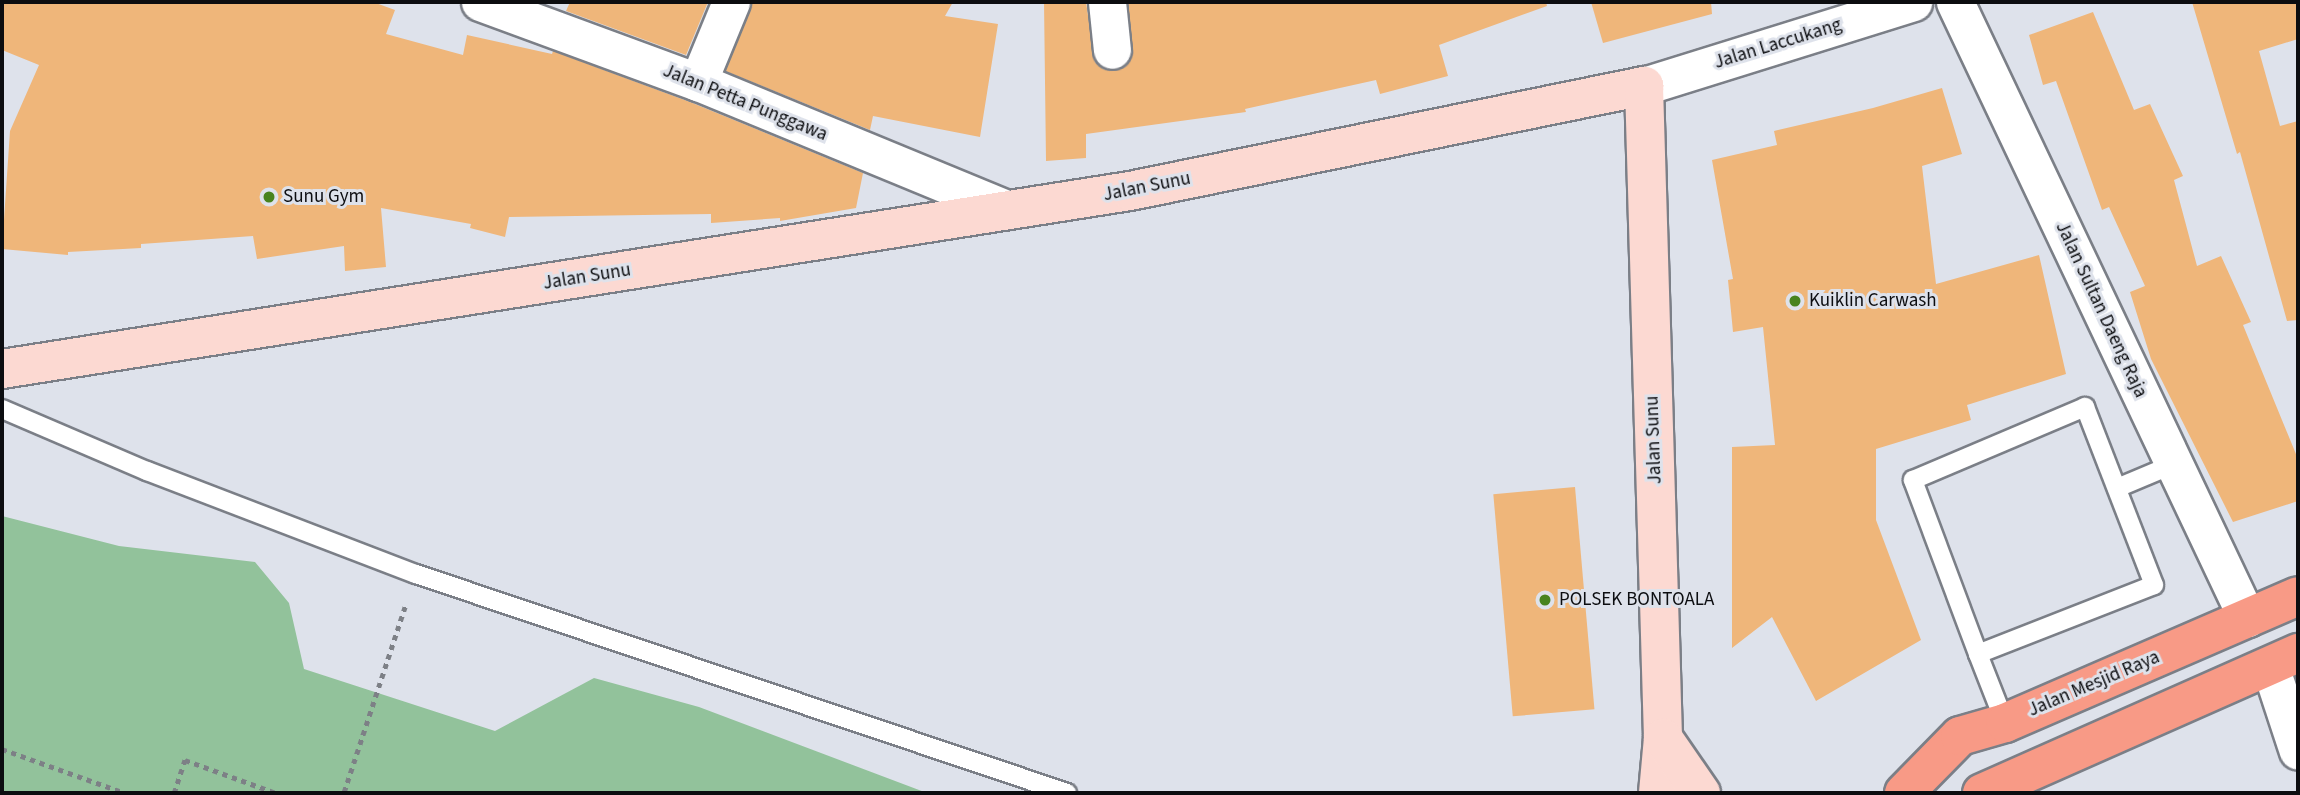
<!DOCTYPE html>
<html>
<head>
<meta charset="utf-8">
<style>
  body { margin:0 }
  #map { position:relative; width:2300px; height:795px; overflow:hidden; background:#dee2eb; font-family:"Source Sans 3",sans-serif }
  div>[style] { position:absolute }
  .green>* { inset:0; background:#92c29b }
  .building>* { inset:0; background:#efb67a; transform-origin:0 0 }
  .path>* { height:4.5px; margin-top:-2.25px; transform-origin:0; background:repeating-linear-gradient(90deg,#7d8086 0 5px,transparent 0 10px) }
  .roads { filter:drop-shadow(2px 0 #7b7f87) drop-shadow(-2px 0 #7b7f87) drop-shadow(0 2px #7b7f87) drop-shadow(0 -2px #7b7f87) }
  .service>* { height:18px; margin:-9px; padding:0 9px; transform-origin:9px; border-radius:9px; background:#fff }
  .minor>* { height:37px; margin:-18.5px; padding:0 18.5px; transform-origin:18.5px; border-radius:18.5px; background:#fff }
  .secondary>* { height:38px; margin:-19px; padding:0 19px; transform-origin:19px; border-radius:19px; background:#fcd9d2 }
  .trunk>* { height:38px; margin:-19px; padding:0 19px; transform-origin:19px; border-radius:19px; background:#f89a86 }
  .dots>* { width:19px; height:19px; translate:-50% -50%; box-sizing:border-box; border:4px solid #dee2eb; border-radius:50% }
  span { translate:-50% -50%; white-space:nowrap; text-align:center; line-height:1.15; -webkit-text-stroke:6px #dee2eb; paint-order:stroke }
  .street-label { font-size:19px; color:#0c0d10 }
  .poi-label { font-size:19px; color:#0c0d10 }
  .left { translate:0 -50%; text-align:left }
  .frame { position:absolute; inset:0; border:4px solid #0c0d10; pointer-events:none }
</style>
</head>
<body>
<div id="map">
  <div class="green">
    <i style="clip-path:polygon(2px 516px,119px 546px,255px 562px,289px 603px,304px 669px,495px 731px,594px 678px,699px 707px,927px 793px,2px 793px)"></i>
  </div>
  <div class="building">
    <i style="clip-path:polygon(2px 2px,373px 2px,395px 10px,386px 34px,463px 55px,467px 35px,552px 54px,553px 51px,690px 102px,863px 173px,856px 208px,780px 221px,780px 218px,711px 223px,711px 214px,509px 217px,505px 237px,470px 228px,471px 224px,381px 208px,386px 267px,345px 271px,344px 246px,257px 259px,253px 236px,141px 244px,141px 248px,68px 252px,68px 255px,2px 249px,10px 131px,39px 65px,2px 50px)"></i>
    <i style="clip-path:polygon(570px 2px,708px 2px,686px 55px,566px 11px)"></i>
    <i style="clip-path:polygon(752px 2px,953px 2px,945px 16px,998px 24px,980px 137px,873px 116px,870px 130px,725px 71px)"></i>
    <i style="clip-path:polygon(1044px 2px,1086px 2px,1095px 62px,1103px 69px,1113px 71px,1125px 67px,1131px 58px,1128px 2px,1546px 2px,1547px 6px,1439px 45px,1448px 76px,1380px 94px,1376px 80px,1245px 109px,1246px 112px,1086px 134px,1086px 158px,1046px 161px)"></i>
    <i style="clip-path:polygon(1591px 2px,1711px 2px,1712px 14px,1603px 43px)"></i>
    <i style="clip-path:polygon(2192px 2px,2298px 2px,2298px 39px,2259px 51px,2280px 126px,2298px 121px,2298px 320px,2287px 321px,2240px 152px,2237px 154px)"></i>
    <i style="clip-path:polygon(2093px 12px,2134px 110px,2150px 104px,2183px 176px,2174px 180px,2197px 266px,2221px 256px,2251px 322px,2243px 325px,2298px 459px,2298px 501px,2233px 522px,2151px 359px,2130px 292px,2145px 286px,2109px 207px,2102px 210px,2056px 81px,2043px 85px,2029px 35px)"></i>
    <i style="clip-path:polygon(1942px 88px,1962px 154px,1922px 166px,1936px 284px,2039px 255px,2066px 374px,1967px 405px,1971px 420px,1876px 449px,1876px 520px,1921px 640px,1816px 701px,1772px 617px,1732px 648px,1732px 447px,1775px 445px,1763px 327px,1733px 332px,1728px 280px,1733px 279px,1712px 160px,1777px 145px,1774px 131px,1873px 108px)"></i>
    <i style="left:1575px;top:487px;width:223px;height:82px;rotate:85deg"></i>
  </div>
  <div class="path">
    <i style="left:2px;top:749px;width:131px;rotate:19.7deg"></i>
    <i style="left:344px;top:792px;width:199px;rotate:-71.8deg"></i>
    <i style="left:174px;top:793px;width:35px;rotate:-72deg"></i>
    <i style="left:185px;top:760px;width:97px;rotate:19.9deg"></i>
  </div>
  <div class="roads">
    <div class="service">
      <i style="left:2px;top:409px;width:158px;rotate:23.2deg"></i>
      <i style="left:147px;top:471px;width:288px;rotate:21deg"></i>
      <i style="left:416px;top:574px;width:687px;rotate:18.59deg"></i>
      <i style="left:2117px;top:488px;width:62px;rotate:-22.8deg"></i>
      <i style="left:1978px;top:654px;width:186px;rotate:-110.5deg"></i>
      <i style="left:1913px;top:480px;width:187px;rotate:-23deg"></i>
      <i style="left:2085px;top:407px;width:191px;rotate:68.8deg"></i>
      <i style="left:2154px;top:585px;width:189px;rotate:158.6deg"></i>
      <i style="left:1978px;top:654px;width:74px;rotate:68.6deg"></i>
    </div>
    <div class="minor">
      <i style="left:480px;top:2px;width:232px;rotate:20.2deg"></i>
      <i style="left:698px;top:82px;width:335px;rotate:22.4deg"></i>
      <i style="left:1107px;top:2px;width:48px;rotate:84.1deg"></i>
      <i style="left:1955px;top:2px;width:682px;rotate:64.64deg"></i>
      <i style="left:698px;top:82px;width:87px;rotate:-67.6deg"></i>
      <i style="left:1644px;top:86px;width:282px;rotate:-17.3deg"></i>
      <i style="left:2270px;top:666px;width:89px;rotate:71.8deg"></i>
    </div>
    <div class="secondary">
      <i style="left:2px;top:369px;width:1142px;rotate:-8.97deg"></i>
      <i style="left:1130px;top:191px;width:525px;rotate:-11.55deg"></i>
      <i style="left:1644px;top:86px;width:652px;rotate:88.33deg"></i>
      <i style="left:1663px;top:738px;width:55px;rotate:95.2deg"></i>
      <i style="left:1663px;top:738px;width:67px;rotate:55.4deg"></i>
    </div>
    <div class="trunk">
      <i style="left:1904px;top:793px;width:80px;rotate:-45.5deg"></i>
      <i style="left:1960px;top:736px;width:47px;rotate:-16.1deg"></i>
      <i style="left:2005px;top:723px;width:319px;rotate:-23.4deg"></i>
      <i style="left:1982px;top:793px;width:346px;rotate:-23.9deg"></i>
    </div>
  </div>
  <div class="dots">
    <i style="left:269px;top:197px;background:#48831e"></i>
    <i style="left:1795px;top:301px;background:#48831e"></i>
    <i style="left:1545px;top:600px;background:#48831e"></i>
  </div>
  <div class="street-label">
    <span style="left:1778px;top:44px;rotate:-17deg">Jalan Laccukang</span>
    <span style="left:745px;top:103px;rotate:22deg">Jalan Petta Punggawa</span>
    <span style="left:1147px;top:187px;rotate:-11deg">Jalan Sunu</span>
    <span style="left:587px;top:277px;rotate:-9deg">Jalan Sunu</span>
    <span style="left:2101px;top:310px;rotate:65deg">Jalan Sultan Daeng Raja</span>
    <span style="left:1654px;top:440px;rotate:-92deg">Jalan Sunu</span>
    <span style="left:2094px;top:684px;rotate:-23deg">Jalan Mesjid Raya</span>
  </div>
  <div class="poi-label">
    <span class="left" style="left:283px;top:197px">Sunu Gym</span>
    <span class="left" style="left:1809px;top:301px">Kuiklin Carwash</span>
    <span class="left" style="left:1559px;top:600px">POLSEK BONTOALA</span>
  </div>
  <div class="frame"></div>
</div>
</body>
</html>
